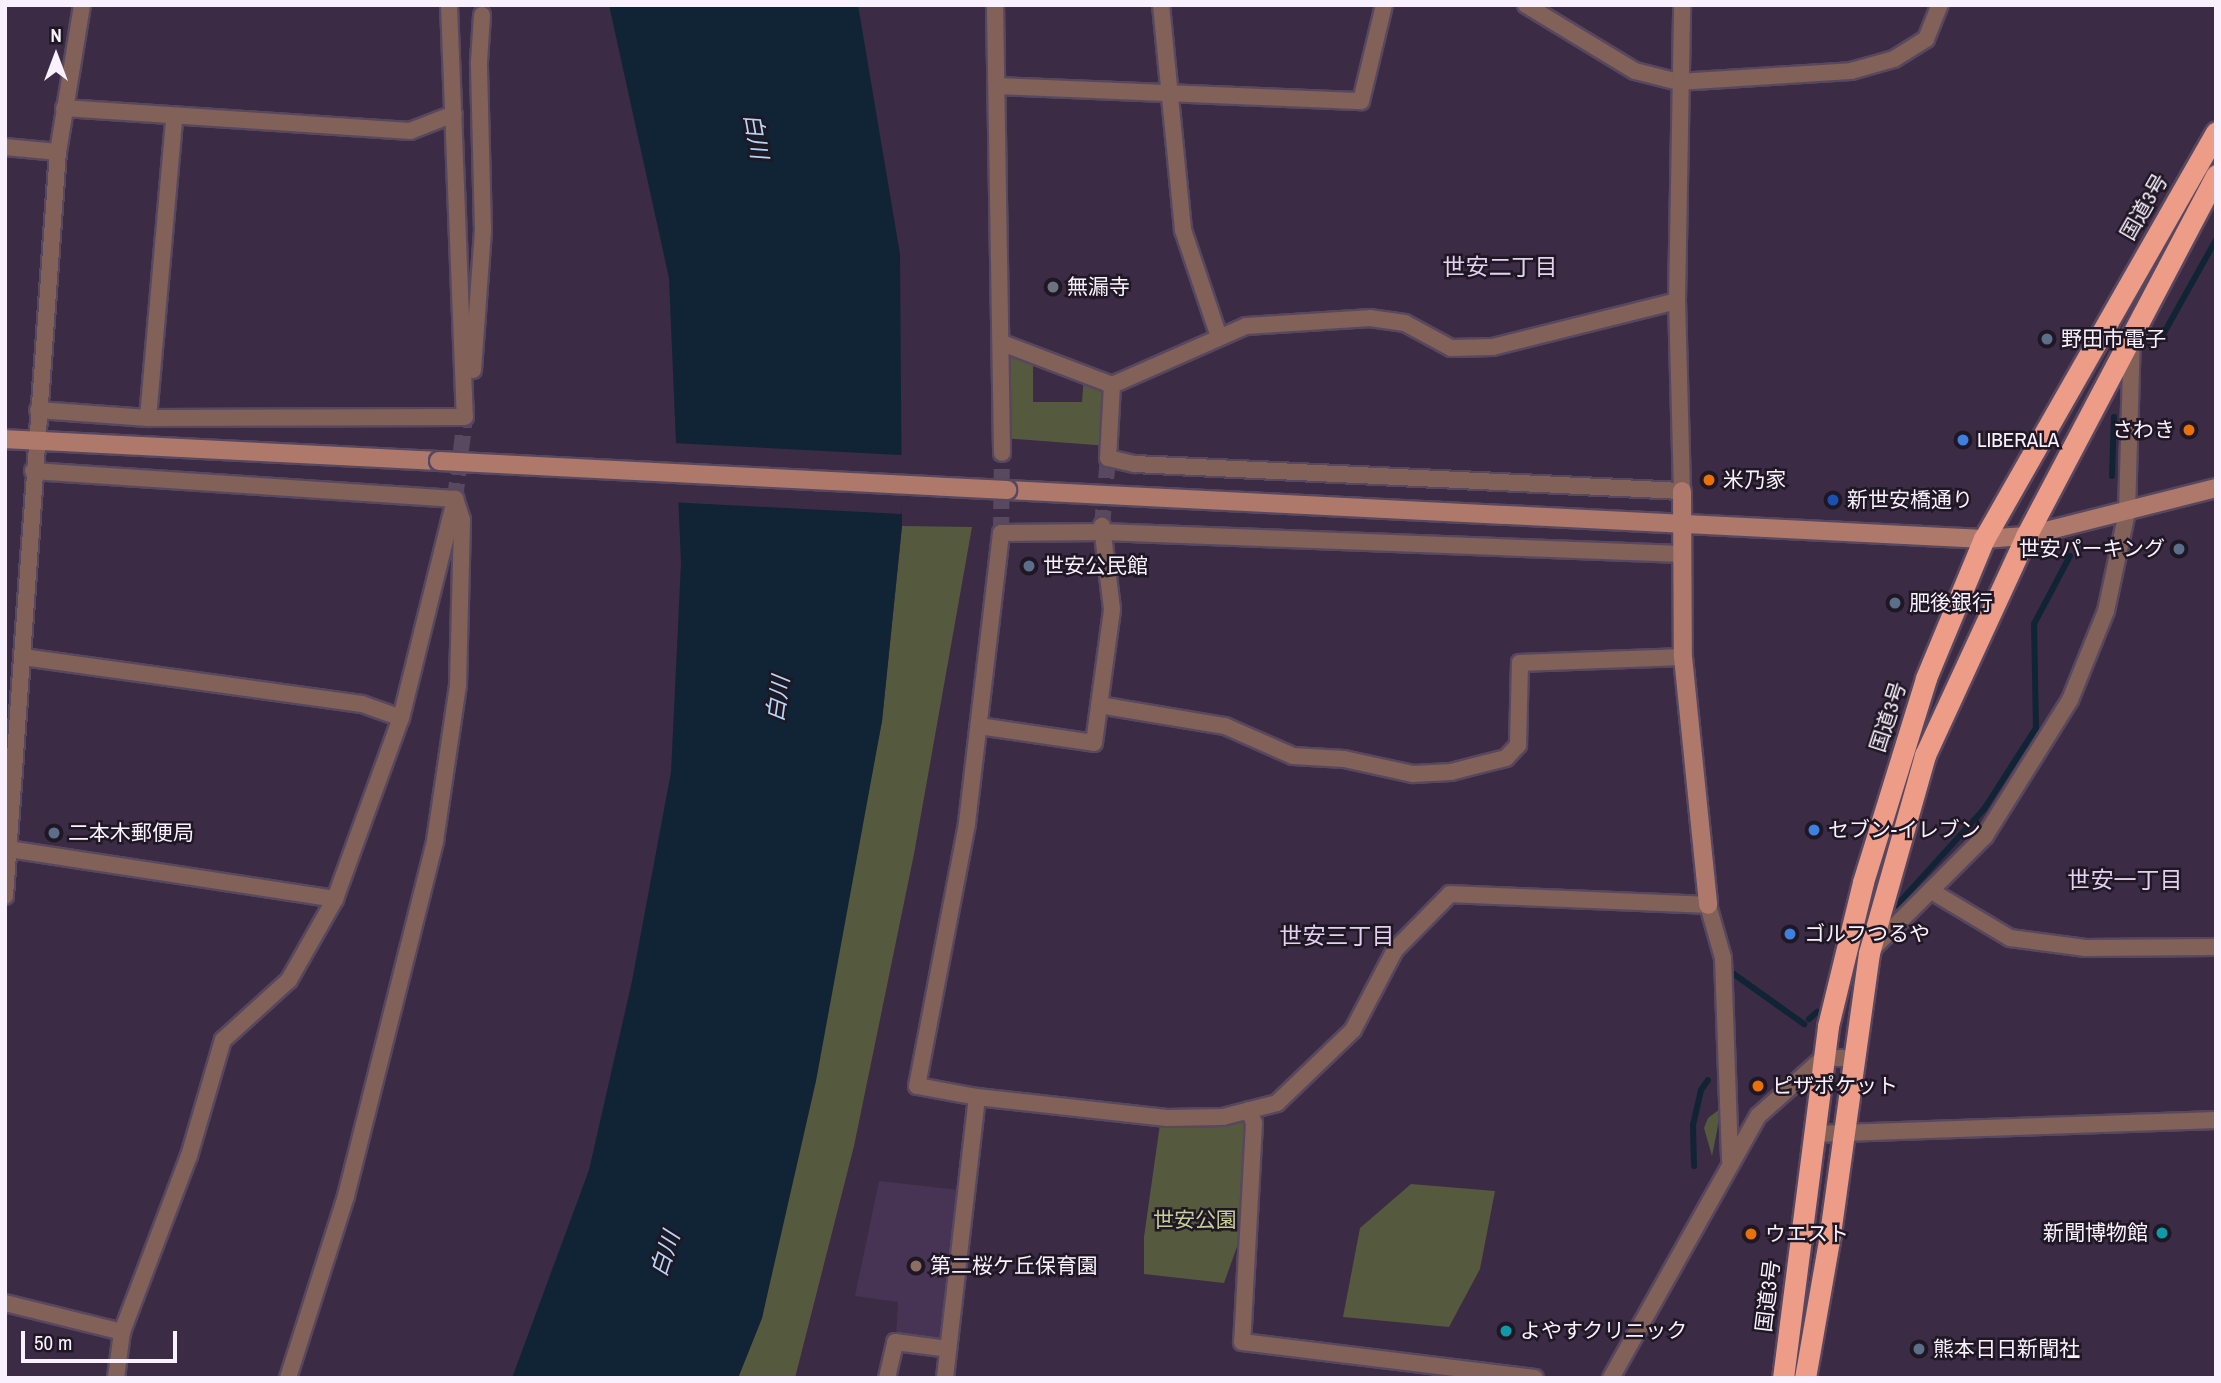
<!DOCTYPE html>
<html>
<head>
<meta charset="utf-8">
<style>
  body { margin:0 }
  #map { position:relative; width:2221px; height:1383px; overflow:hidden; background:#3c2b45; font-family:"Archivo Narrow","Noto Sans JP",sans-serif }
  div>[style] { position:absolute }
  .built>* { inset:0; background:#473353 }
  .green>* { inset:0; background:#55593e }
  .water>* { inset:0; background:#102435 }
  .pier>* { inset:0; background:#3c2b45; transform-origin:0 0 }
  .stream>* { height:6px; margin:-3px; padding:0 3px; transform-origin:3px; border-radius:3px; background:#102435 }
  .street-tunnel>* { height:16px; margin-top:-8px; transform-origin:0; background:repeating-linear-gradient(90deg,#584961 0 16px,transparent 0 24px) }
  .roads { filter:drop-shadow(2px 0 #57475f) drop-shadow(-2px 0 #57475f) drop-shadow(0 2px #57475f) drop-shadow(0 -2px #57475f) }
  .street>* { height:16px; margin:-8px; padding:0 8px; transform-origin:8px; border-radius:8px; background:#826158 }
  .secondary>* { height:18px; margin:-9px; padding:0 9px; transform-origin:9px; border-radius:9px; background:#ae796b }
  .highway>* { height:21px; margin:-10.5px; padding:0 10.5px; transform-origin:10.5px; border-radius:10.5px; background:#ed9c87 }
  .bridges { filter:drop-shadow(2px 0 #57475f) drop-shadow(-2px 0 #57475f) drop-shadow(0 2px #57475f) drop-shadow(0 -2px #57475f) }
  .secondary-bridge>* { height:18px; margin:-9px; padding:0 9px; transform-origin:9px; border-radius:9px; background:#ae796b }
  .dots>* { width:19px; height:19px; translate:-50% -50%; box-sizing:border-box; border:4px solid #1f1723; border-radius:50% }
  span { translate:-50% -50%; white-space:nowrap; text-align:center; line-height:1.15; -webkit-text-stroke:5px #1f1723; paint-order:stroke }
  .street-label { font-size:21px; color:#faf1ff }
  .poi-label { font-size:21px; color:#faf1ff }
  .left { translate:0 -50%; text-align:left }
  .right { translate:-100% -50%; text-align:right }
  .park-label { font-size:21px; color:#c7cf99 }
  .water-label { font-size:23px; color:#b4d7f7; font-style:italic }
  .neighbourhood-label { font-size:23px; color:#e4d0f1 }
  .frame { position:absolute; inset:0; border:7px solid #faf1ff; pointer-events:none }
  .north { position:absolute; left:21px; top:21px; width:70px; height:70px; -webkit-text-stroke:5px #1f1723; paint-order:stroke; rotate:0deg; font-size:19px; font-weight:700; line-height:28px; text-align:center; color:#faf1ff }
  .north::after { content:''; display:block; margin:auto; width:24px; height:32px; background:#faf1ff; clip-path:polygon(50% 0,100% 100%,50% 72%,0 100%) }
  .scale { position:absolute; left:21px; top:1331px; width:156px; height:32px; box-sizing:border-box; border:4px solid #faf1ff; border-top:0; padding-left:9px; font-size:21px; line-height:24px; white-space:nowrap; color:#faf1ff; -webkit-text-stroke:5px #1f1723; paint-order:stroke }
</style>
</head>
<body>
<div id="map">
  <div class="built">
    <i style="clip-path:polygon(879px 1181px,960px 1190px,943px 1334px,936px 1341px,896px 1337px,898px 1302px,855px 1296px)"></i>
  </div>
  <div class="green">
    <i style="clip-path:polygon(1002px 343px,1033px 355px,1033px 402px,1082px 402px,1084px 374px,1112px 385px,1109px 446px,1002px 438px)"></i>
    <i style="clip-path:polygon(902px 526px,972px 527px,914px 854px,854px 1146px,795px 1378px,738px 1378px,762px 1318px,882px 721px)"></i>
    <i style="clip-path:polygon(1720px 1109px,1717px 1131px,1712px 1156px,1704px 1128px,1708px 1118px)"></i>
    <i style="clip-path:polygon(1161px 1117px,1239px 1119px,1249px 1129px,1243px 1230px,1224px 1283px,1144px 1274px,1144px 1237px)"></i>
    <i style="clip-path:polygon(1411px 1184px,1495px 1191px,1480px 1269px,1449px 1327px,1343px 1317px,1360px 1228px)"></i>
  </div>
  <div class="water">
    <i style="clip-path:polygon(609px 5px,858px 5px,900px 254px,902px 526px,882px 721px,816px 1081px,762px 1318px,738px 1378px,512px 1378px,589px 1170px,632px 981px,671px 772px,681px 563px,669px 278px)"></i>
  </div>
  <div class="pier">
    <i style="left:672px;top:443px;width:233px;height:59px;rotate:3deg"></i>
  </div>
  <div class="stream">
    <i style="left:2160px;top:340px;width:115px;rotate:-60.8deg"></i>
    <i style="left:2112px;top:476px;width:59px;rotate:-88.1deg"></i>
    <i style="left:1897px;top:905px;width:130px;rotate:-47.8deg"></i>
    <i style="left:1984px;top:809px;width:96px;rotate:-57.3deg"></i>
    <i style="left:2036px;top:728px;width:104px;rotate:-91.1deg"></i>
    <i style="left:2034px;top:624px;width:77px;rotate:-62.1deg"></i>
    <i style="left:1731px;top:972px;width:90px;rotate:35.5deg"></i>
    <i style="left:1809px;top:1019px;width:11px;rotate:-41deg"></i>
    <i style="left:1694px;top:1166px;width:41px;rotate:-91.4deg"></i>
    <i style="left:1693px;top:1125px;width:36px;rotate:-77deg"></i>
    <i style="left:1701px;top:1090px;width:12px;rotate:-55deg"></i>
  </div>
  <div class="street-tunnel">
    <i style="left:455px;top:499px;width:83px;rotate:-83deg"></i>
    <i style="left:1102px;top:526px;width:68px;rotate:-85deg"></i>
    <i style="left:1001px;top:533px;width:80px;rotate:-89.3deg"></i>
  </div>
  <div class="roads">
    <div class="street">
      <i style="left:449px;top:5px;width:412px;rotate:87.8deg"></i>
      <i style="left:995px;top:5px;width:448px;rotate:89.1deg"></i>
      <i style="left:1161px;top:5px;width:226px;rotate:84.4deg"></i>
      <i style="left:1183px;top:230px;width:113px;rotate:71.4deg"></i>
      <i style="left:1526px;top:5px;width:127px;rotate:31.2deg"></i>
      <i style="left:1635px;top:71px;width:44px;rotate:14.3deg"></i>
      <i style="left:1678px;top:82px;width:173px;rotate:-3.6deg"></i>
      <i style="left:1851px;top:71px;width:45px;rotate:-15.6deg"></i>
      <i style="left:1894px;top:59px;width:38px;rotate:-32deg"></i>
      <i style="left:1926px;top:39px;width:37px;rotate:-68deg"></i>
      <i style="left:999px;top:86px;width:362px;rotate:2.4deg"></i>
      <i style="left:1361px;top:101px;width:99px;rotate:-76.5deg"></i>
      <i style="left:64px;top:108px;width:347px;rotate:3.8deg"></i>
      <i style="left:410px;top:131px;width:47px;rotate:-21.1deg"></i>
      <i style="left:5px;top:147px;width:53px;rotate:5.4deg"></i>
      <i style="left:1677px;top:301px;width:190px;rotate:166deg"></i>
      <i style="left:1493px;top:347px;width:42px;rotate:178.6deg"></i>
      <i style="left:1451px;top:348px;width:52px;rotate:-151.5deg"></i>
      <i style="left:1405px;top:323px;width:34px;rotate:-172deg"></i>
      <i style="left:1371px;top:318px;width:125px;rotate:176.3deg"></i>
      <i style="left:1246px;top:326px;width:146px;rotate:156.2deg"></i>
      <i style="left:1112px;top:385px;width:73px;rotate:93.1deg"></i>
      <i style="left:1108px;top:458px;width:28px;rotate:13deg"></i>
      <i style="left:1135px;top:464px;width:548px;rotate:2.83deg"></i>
      <i style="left:1682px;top:491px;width:190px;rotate:-91.5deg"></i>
      <i style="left:1677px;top:301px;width:296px;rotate:-89deg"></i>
      <i style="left:1002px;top:343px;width:118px;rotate:20.9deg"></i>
      <i style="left:473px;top:370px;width:139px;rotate:-85.9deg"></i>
      <i style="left:483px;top:231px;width:169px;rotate:-91.4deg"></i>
      <i style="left:479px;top:62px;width:47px;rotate:-86.3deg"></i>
      <i style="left:38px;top:410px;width:110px;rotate:4.2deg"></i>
      <i style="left:148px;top:418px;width:317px;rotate:-0.2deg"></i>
      <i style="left:148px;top:418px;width:301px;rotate:-85deg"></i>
      <i style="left:33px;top:471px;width:423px;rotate:3.8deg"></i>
      <i style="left:23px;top:657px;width:342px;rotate:7.9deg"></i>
      <i style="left:362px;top:704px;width:41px;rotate:19.7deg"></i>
      <i style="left:1099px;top:705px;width:128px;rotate:9.5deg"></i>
      <i style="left:1225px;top:726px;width:74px;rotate:23.8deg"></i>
      <i style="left:1293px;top:756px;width:51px;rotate:3.4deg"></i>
      <i style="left:1344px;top:759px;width:71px;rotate:12.3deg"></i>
      <i style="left:1413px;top:774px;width:38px;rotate:-3deg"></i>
      <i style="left:1451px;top:772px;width:57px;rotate:-14.3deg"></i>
      <i style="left:1506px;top:758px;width:18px;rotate:-47deg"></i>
      <i style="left:1518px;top:745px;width:82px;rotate:-88.6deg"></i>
      <i style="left:1520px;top:663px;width:163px;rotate:-2.1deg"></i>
      <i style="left:979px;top:726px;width:116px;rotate:8.4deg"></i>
      <i style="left:1094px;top:743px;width:135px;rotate:-82.3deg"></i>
      <i style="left:1112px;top:609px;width:84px;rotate:-96.9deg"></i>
      <i style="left:9px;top:849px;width:330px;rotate:8.7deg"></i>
      <i style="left:1933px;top:892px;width:90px;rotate:30.9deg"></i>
      <i style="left:2010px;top:938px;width:76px;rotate:7.6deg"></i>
      <i style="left:2085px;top:948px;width:131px;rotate:-0.4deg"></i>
      <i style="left:5px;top:896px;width:746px;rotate:-85.93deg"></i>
      <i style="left:58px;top:152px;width:149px;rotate:-80.7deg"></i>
      <i style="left:1870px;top:951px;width:163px;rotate:-45deg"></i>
      <i style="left:1985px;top:836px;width:160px;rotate:-58deg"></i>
      <i style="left:2070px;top:700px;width:96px;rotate:-68deg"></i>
      <i style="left:2106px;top:611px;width:101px;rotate:-78deg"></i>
      <i style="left:2127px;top:512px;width:174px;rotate:-88.4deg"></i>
      <i style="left:977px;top:1097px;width:61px;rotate:-169.6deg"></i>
      <i style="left:917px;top:1086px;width:268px;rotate:-79.2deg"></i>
      <i style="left:967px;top:823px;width:292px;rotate:-83.3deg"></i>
      <i style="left:1001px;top:533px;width:102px;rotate:-0.6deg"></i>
      <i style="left:1103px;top:532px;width:579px;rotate:2.18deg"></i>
      <i style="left:1249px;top:1110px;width:14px;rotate:69deg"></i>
      <i style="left:1254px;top:1123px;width:219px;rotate:93.1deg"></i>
      <i style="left:1242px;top:1342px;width:295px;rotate:7deg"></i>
      <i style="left:1814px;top:1134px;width:402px;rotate:-2deg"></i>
      <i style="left:5px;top:1303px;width:121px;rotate:13.9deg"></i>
      <i style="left:116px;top:1378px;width:46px;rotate:-82.6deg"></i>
      <i style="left:122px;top:1332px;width:188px;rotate:-69.2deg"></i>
      <i style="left:189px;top:1156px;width:121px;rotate:-73.7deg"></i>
      <i style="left:223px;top:1040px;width:89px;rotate:-42.3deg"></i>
      <i style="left:289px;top:980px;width:93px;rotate:-60.4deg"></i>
      <i style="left:335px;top:899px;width:193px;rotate:-70deg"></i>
      <i style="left:401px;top:718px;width:226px;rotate:-76.1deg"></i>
      <i style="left:288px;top:1378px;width:191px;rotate:-72.3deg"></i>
      <i style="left:346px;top:1196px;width:366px;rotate:-75.9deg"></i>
      <i style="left:435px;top:841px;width:158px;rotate:-81.6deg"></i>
      <i style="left:458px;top:685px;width:165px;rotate:-88.6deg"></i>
      <i style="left:462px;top:520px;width:22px;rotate:-108deg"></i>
      <i style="left:887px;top:1378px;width:37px;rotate:-77deg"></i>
      <i style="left:895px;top:1342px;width:53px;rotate:7.5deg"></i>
      <i style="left:945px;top:1378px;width:283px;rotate:-83.5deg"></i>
      <i style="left:977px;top:1097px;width:191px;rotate:6.3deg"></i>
      <i style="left:1167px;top:1118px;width:56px;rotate:-1deg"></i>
      <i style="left:1223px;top:1117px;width:56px;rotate:-14.5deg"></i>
      <i style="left:1277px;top:1103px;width:105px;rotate:-43.8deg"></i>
      <i style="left:1353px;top:1030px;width:90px;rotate:-62.3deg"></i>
      <i style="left:1395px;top:950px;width:78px;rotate:-45.5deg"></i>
      <i style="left:1450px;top:894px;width:258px;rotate:2.4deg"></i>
      <i style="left:1708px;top:905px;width:55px;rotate:74.2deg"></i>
      <i style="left:1723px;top:958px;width:203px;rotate:88deg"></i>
      <i style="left:1611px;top:1378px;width:300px;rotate:-60.7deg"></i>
      <i style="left:1758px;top:1116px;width:87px;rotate:-41.7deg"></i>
      <i style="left:1823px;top:1058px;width:30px"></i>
    </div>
    <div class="secondary">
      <i style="left:5px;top:439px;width:435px;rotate:2.9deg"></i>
      <i style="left:1007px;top:490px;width:978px;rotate:2.87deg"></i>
      <i style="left:1984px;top:539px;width:42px;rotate:-4.1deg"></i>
      <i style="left:2026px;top:536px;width:196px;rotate:-14.2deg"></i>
      <i style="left:1682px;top:491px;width:166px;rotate:89.7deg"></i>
      <i style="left:1683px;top:657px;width:249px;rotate:84.2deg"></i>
    </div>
    <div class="highway">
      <i style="left:1783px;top:1378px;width:355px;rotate:-82.7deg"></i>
      <i style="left:1828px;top:1026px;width:148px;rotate:-76.3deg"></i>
      <i style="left:1863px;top:882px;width:214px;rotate:-72.8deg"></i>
      <i style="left:1926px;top:678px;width:151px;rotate:-67.4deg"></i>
      <i style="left:1984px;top:539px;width:468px;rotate:-60.3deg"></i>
      <i style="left:1805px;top:1378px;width:139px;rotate:-80.1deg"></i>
      <i style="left:1829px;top:1241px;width:291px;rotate:-82.1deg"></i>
      <i style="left:1869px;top:953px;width:206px;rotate:-74.2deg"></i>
      <i style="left:1925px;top:755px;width:241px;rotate:-65.2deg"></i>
      <i style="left:2026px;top:536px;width:408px;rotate:-62.2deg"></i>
    </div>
  </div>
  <div class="bridges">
    <div class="secondary-bridge">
      <i style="left:439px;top:461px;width:569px;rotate:2.92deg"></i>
    </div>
  </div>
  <div class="dots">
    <i style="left:1053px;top:287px;background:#6b7280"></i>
    <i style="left:2047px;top:339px;background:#5c6f8a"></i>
    <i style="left:2189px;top:430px;background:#e8710a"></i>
    <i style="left:1963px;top:440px;background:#3f7fe0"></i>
    <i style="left:1709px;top:480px;background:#e8710a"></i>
    <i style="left:1833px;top:500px;background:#1a4fb4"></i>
    <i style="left:2179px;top:549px;background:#5c6f8a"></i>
    <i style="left:1029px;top:566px;background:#5c6f8a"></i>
    <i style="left:1895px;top:603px;background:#5c6f8a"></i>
    <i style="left:1814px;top:830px;background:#3f7fe0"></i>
    <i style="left:54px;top:833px;background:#5c6f8a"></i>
    <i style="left:1790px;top:934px;background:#3f7fe0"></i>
    <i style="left:1758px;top:1086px;background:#e8710a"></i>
    <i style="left:2162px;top:1233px;background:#0f9aa8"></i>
    <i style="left:1751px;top:1234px;background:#e8710a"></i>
    <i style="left:916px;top:1266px;background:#8d6e63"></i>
    <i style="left:1506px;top:1331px;background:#0f9aa8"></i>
    <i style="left:1919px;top:1349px;background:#5c6f8a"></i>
  </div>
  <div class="street-label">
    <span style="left:2144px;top:207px;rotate:-60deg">国道3号</span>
    <span style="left:1888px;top:717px;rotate:-72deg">国道3号</span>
    <span style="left:1768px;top:1296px;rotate:-83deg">国道3号</span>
  </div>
  <div class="poi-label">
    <span class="left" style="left:1067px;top:287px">無漏寺</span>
    <span class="left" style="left:2061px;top:339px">野田市電子</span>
    <span class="right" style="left:2175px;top:430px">さわき</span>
    <span class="left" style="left:1977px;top:440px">LIBERALA</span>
    <span class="left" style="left:1723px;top:480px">米乃家</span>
    <span class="left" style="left:1847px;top:500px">新世安橋通り</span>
    <span class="right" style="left:2165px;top:549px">世安パーキング</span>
    <span class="left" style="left:1043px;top:566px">世安公民館</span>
    <span class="left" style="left:1909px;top:603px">肥後銀行</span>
    <span class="left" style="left:1828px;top:830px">セブン-イレブン</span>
    <span class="left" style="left:68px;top:833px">二本木郵便局</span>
    <span class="left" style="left:1804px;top:934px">ゴルフつるや</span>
    <span class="left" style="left:1772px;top:1086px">ピザポケット</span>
    <span class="right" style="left:2148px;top:1233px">新聞博物館</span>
    <span class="left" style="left:1765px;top:1234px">ウエスト</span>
    <span class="left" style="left:930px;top:1266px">第二桜ケ丘保育園</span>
    <span class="left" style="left:1520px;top:1331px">よやすクリニック</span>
    <span class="left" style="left:1933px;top:1349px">熊本日日新聞社</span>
  </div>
  <div class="park-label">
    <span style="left:1195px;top:1220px">世安公園</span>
  </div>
  <div class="water-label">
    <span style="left:756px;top:136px;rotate:80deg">白川</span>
    <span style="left:778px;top:699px;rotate:-82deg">白川</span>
    <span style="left:665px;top:1254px;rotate:-72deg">白川</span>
  </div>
  <div class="neighbourhood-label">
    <span style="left:1500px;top:267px">世安二丁目</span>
    <span style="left:2125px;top:880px">世安一丁目</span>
    <span style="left:1337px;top:936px">世安三丁目</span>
  </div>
  <div class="frame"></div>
  <div class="north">N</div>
  <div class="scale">50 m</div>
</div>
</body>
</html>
